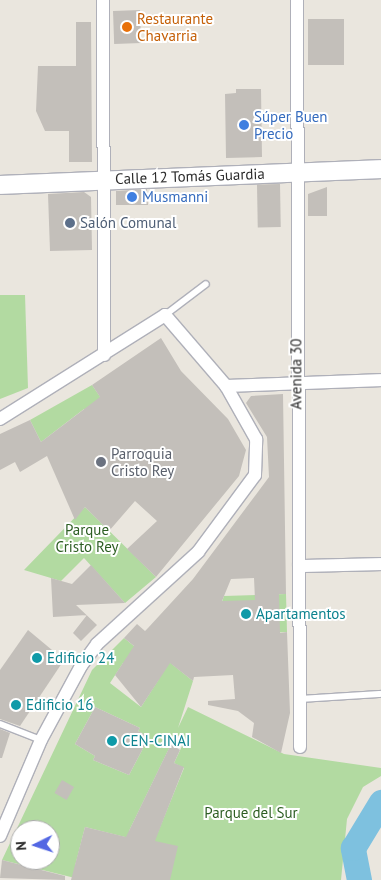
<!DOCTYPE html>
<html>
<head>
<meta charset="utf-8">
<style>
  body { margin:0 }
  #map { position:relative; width:381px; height:880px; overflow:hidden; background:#eae6de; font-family:"PT Sans",sans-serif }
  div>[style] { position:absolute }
  .green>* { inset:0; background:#b2daa1 }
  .river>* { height:25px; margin:-12.5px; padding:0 12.5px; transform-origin:12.5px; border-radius:12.5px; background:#7ec1df }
  .building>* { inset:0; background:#c3bfba; transform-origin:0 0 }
  .roads { filter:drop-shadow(1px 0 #afb0b9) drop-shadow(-1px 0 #afb0b9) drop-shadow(0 1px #afb0b9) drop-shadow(0 -1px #afb0b9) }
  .lane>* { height:6px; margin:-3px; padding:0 3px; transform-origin:3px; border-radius:3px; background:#fff }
  .street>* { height:12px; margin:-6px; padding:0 6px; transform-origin:6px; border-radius:6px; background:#fff }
  .secondary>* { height:18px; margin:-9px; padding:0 9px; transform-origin:9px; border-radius:9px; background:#fff }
  .dots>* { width:14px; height:14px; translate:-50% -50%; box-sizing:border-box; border:2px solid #fff; border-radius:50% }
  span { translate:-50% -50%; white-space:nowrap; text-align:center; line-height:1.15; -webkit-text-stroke:4px #fff; paint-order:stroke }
  .food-label { font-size:15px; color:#c56008 }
  .left { translate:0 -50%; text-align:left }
  .shop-label { font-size:15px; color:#366cbe }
  .street-label { font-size:15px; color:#2a2a2a }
  .service-label { font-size:15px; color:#4e5e75 }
  .worship-label { font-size:15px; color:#5b616d }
  .park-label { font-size:15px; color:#2d5e23 }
  .culture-label { font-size:15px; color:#0d838f }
  .north { position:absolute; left:10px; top:820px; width:50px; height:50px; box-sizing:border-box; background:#fff; border:1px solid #aaa; border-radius:50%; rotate:266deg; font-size:14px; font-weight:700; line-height:20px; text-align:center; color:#2a2a2a }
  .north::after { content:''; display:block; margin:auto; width:18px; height:22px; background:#5367e3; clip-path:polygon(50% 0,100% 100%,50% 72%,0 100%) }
</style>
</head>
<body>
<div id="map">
  <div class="green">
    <i style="clip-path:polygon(0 295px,25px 295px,28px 388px,0 399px)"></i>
    <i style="clip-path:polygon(92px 385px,109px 410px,84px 409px,41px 442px,30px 420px)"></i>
    <i style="clip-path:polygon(85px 507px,156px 577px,125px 603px,84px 558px,61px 581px,24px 570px)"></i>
    <i style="clip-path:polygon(286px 594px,287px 632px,210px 636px,224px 596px)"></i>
    <i style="clip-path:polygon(evenodd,124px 638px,145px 655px,168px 661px,193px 681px,178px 728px,188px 707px,284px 754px,381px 768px,381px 776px,363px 787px,347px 819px,341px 880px,144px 880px,153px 844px,85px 827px,75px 866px,129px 880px,83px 880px,2px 860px,92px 670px,124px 638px,123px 663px,159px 679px,141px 707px,110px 683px,123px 663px,124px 638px,95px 707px,140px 728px,138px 731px,149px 737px,129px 775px,93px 760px,95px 756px,75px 744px,95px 707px,124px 638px,176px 734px,185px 740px,174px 763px,184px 768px,158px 832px,129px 831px,176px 734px,124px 638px,20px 830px,50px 830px,50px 860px,20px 860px,20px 830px)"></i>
  </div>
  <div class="river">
    <i style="left:359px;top:880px;width:33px;rotate:-101deg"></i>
    <i style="left:353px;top:848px;width:54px;rotate:-58.7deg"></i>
  </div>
  <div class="building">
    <i style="left:140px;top:10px;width:33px;height:27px;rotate:88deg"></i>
    <i style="left:308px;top:19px;width:36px;height:46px"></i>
    <i style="clip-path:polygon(76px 22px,91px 22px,92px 162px,69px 162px,69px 131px,45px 131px,36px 111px,38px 66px,76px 66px)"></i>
    <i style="clip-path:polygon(236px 89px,261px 89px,262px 157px,226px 158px,225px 94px,236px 93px)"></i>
    <i style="left:280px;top:184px;width:43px;height:23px;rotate:89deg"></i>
    <i style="clip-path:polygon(327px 187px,327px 216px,308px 216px,308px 194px)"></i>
    <i style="clip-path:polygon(147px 189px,148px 205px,116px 205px,116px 191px)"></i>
    <i style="clip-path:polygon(84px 192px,91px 197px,92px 250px,50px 251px,48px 194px)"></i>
    <i style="clip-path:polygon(161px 338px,181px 371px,228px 419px,246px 450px,239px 476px,156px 577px,127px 549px,157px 521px,135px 501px,109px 531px,85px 507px,75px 520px,47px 456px,20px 472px,15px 462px,0 470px,0 434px,30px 420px,41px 442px,100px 397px,92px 385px)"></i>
    <i style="clip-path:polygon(evenodd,283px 394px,286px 594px,279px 594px,280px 633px,287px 632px,290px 713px,281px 753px,252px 737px,254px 723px,238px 711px,208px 705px,208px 701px,235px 699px,233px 675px,194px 677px,193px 681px,170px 663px,141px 707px,115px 675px,134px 646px,124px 638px,137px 624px,145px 631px,148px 628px,193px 579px,269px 477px,267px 437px,246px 403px,251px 396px,283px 394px,254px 578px,255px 600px,222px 601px,231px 579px,254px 578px)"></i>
    <i style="clip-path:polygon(91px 565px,125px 603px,76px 605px,97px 625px,81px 641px,73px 633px,87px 615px,53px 617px,51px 578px,72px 584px)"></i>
    <i style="clip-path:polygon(28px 630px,64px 660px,20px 726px,0 719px,0 670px)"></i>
    <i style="clip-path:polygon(95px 707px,140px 728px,138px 731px,149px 737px,129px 775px,93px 760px,95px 756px,75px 744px)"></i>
    <i style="clip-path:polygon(0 729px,10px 733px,2px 758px,0 758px)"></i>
    <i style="clip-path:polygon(171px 744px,180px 750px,174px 763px,184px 767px,155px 841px,178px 846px,170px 880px,71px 880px,85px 827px,126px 837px)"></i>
    <i style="left:62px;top:780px;width:14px;height:15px;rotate:30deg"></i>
    <i style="clip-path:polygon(2px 860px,65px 876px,65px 880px,0 878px)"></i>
  </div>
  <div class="roads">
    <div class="lane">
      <i style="left:165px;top:315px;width:51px;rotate:-37.1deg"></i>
      <i style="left:299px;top:699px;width:82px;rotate:-3.5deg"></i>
      <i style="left:0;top:724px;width:44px;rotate:21.3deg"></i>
    </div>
    <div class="street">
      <i style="left:103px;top:0;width:355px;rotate:89.8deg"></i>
      <i style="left:297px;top:0;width:747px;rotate:89.77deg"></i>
      <i style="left:0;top:419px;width:195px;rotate:-32.2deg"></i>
      <i style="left:165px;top:315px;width:94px;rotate:49.3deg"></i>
      <i style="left:226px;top:386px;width:155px;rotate:-2.2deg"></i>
      <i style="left:299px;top:566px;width:82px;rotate:-1.4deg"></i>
      <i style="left:0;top:836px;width:104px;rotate:-66.9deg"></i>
      <i style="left:41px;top:740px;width:84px;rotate:-61.6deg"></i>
      <i style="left:81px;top:666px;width:27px;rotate:-54deg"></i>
      <i style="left:97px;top:644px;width:137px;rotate:-42.3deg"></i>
      <i style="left:198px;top:552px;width:96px;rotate:-53.5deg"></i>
      <i style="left:255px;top:475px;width:36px;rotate:-88deg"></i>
      <i style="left:256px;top:439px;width:61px;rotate:-119.5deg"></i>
    </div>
    <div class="secondary">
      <i style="left:0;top:185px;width:381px;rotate:-2.4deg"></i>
    </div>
  </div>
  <div class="dots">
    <i style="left:127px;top:27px;background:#e8710a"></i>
    <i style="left:244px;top:125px;background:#3f7fe0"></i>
    <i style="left:132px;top:197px;background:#3f7fe0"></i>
    <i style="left:70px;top:223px;background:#5c6f8a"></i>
    <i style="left:101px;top:462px;background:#6b7280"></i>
    <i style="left:246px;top:614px;background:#0f9aa8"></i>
    <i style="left:37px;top:658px;background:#0f9aa8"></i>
    <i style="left:16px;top:705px;background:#0f9aa8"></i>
    <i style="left:112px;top:741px;background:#0f9aa8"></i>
  </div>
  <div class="food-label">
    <span class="left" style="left:137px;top:27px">Restaurante<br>Chavarria</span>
  </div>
  <div class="shop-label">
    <span class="left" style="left:254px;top:125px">Súper Buen<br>Precio</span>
    <span class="left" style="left:142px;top:197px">Musmanni</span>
  </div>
  <div class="street-label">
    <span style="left:190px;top:176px;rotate:-2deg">Calle 12 Tomás Guardia</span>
    <span style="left:296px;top:374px;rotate:-90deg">Avenida 30</span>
  </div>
  <div class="service-label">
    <span class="left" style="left:80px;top:223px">Salón Comunal</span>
  </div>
  <div class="worship-label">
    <span class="left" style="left:111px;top:462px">Parroquia<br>Cristo Rey</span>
  </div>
  <div class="park-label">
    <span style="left:87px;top:538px">Parque<br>Cristo Rey</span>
    <span style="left:251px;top:813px">Parque del Sur</span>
  </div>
  <div class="culture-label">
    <span class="left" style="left:256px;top:614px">Apartamentos</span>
    <span class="left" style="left:47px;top:658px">Edificio 24</span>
    <span class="left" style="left:26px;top:705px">Edificio 16</span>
    <span class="left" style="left:122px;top:741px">CEN-CINAI</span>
  </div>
  <div class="north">N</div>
</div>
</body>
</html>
